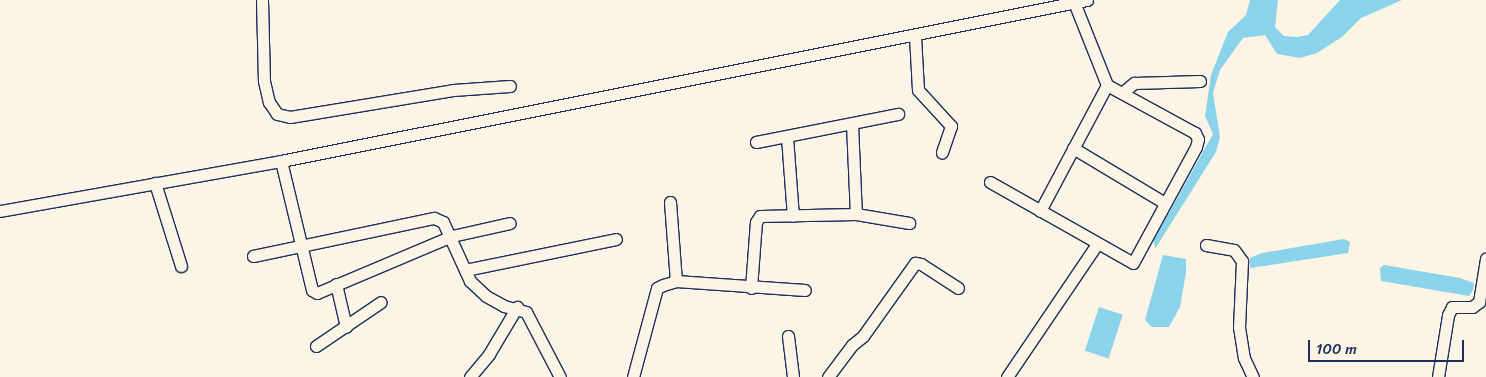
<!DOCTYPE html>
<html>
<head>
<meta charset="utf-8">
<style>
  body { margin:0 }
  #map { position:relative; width:1486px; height:377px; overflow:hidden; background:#fcf5e5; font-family:Sriracha,sans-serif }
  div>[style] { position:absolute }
  .water>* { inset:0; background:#8ad3eb; transform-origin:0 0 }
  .roads { filter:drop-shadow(1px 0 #1b2f5e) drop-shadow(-1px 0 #1b2f5e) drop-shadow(0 1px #1b2f5e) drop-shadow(0 -1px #1b2f5e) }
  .street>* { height:11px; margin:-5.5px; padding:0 5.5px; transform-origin:5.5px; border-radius:5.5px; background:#fcf5e5 }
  span { translate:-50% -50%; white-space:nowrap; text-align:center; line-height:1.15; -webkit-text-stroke:4px #fcf5e5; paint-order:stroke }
  .scale { position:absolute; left:1308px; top:340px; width:156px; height:22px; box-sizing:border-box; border:2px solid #1b2f5e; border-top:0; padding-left:6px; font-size:15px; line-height:18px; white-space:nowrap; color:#1b2f5e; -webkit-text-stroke:4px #fcf5e5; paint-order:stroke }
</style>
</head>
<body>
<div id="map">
  <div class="water">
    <i style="clip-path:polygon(1250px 0,1278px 0,1275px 27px,1284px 36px,1297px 37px,1308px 35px,1340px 0,1402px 0,1361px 18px,1342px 37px,1317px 53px,1300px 58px,1277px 54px,1265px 35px,1243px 38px,1220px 70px,1213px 93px,1220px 137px,1216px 152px,1155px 249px,1154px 240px,1213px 134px,1205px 116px,1211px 75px,1228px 32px,1246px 15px)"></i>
    <i style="clip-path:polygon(1344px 239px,1350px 242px,1348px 253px,1250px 268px,1250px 258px,1262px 253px)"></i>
    <i style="clip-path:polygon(1163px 255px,1186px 259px,1186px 272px,1180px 307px,1169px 327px,1152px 327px,1145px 320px)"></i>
    <i style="clip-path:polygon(1384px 265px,1460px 278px,1474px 283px,1473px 290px,1469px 296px,1381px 281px,1380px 268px)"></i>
    <i style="left:1099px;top:307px;width:25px;height:46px;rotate:18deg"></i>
  </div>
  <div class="roads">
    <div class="street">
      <i style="left:262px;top:0;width:81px;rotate:88.6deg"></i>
      <i style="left:264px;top:81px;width:22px;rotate:77deg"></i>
      <i style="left:269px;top:102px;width:14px;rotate:56deg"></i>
      <i style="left:277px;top:114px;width:13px;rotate:13deg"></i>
      <i style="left:290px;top:117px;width:165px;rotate:-9.4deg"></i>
      <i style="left:453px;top:90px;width:57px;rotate:-4deg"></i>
      <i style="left:915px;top:36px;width:54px;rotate:86.8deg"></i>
      <i style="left:918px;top:90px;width:49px;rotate:47.5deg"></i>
      <i style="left:951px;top:126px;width:28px;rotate:109deg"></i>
      <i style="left:1122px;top:93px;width:16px;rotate:-40deg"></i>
      <i style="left:1134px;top:83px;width:66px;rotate:-1.7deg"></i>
      <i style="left:852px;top:124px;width:90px;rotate:87.5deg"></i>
      <i style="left:787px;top:137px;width:79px;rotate:85.7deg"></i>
      <i style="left:756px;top:142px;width:145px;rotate:-11.2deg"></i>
      <i style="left:1073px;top:148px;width:107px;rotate:30.9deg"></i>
      <i style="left:281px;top:161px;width:133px;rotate:76.5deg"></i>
      <i style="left:312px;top:290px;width:6px;rotate:31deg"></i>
      <i style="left:317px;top:293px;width:147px;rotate:-22.9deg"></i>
      <i style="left:452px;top:236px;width:59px;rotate:-12.6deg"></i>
      <i style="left:990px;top:182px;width:164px;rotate:29.5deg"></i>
      <i style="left:1133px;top:263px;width:132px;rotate:-61.5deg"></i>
      <i style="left:1196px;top:147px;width:8px;rotate:-76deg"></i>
      <i style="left:1198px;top:139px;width:7px;rotate:-117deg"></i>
      <i style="left:1195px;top:133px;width:100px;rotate:-151.4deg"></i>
      <i style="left:1107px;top:85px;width:89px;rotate:-111.7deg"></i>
      <i style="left:155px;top:183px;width:87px;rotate:72.6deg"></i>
      <i style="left:670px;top:202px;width:79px;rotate:85.7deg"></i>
      <i style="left:0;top:211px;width:285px;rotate:-10.1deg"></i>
      <i style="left:281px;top:161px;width:822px;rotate:-11.3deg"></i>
      <i style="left:1040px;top:211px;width:143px;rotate:-62deg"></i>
      <i style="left:1206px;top:245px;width:28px;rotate:10deg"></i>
      <i style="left:1234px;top:250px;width:14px;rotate:54deg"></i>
      <i style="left:1242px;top:261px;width:66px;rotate:92.6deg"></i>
      <i style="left:1239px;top:327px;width:31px;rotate:81deg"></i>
      <i style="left:1244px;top:358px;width:21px;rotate:65deg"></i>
      <i style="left:253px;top:256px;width:185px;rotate:-11.9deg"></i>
      <i style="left:434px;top:218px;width:10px;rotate:24deg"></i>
      <i style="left:443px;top:222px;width:65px;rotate:65.4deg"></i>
      <i style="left:470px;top:281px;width:22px;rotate:43deg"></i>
      <i style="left:486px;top:296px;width:21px;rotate:29deg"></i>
      <i style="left:504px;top:306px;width:23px;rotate:15deg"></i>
      <i style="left:526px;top:312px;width:73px;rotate:62.4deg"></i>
      <i style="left:465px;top:270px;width:154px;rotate:-11.6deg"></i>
      <i style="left:336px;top:284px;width:44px;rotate:76.9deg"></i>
      <i style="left:751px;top:288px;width:66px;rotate:-85.7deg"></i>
      <i style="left:756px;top:222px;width:7px;rotate:-56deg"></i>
      <i style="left:760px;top:216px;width:96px;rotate:-1.2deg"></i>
      <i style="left:856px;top:214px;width:54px;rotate:9.6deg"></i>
      <i style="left:788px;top:336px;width:41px;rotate:83deg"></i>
      <i style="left:316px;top:346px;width:78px;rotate:-34.1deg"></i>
      <i style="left:470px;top:377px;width:30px;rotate:-50deg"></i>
      <i style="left:489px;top:354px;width:55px;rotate:-59.2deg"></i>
      <i style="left:633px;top:377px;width:92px;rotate:-74.9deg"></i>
      <i style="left:657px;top:288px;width:7px;rotate:-27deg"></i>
      <i style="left:663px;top:285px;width:14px;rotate:-17deg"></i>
      <i style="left:676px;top:281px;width:129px;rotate:4deg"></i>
      <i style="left:828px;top:377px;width:40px;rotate:-53deg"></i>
      <i style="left:852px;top:345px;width:14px;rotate:-39deg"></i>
      <i style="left:863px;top:336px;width:90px;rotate:-54.5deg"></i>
      <i style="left:915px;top:263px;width:6px;rotate:9deg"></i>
      <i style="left:921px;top:264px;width:44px;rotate:33deg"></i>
      <i style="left:1007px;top:377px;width:161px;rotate:-55.9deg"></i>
      <i style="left:1438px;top:377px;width:63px;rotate:-80.8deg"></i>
      <i style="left:1448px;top:315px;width:9px;rotate:-63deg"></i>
      <i style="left:1452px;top:307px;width:20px"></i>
      <i style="left:1472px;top:307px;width:9px;rotate:-36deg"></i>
      <i style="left:1479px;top:302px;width:44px;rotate:-80.8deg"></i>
    </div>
  </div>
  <div class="scale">100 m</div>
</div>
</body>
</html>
